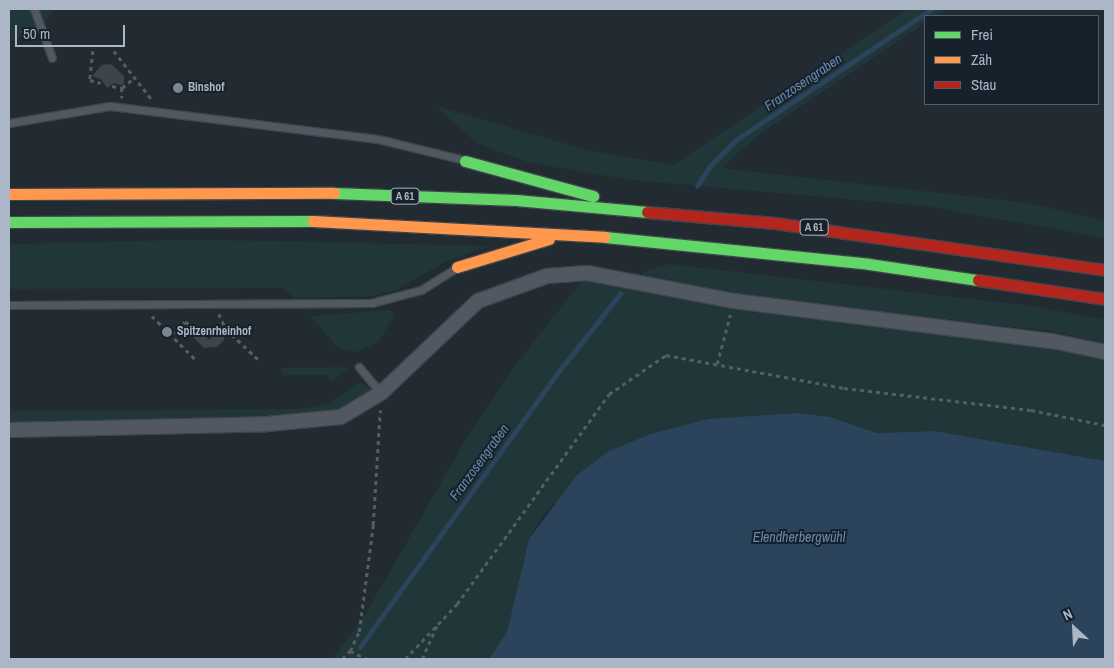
<!DOCTYPE html>
<html>
<head>
<meta charset="utf-8">
<style>
  body { margin:0 }
  #map { position:relative; width:1114px; height:668px; overflow:hidden; background:#232b32; font-family:"Archivo Narrow",sans-serif }
  div>[style] { position:absolute }
  .green>* { inset:0; background:#203638 }
  .water>* { inset:0; background:#2c445b }
  .stream>* { height:4.5px; margin:-2.25px; padding:0 2.25px; transform-origin:2.25px; border-radius:2.25px; background:#2c445b }
  .building>* { inset:0; background:#3d444a }
  .path>* { height:2.5px; margin-top:-1.25px; transform-origin:0; background:repeating-linear-gradient(90deg,#565d64 0 4px,transparent 0 8px) }
  .roads { filter:drop-shadow(1px 0 #40454b) drop-shadow(-1px 0 #40454b) drop-shadow(0 1px #40454b) drop-shadow(0 -1px #40454b) }
  .lane>* { height:7px; margin:-3.5px; padding:0 3.5px; transform-origin:3.5px; border-radius:3.5px; background:#525861 }
  .street>* { height:14px; margin:-7px; padding:0 7px; transform-origin:7px; border-radius:7px; background:#525861 }
  .fast>* { height:11px; margin:-5.5px; padding:0 5.5px; transform-origin:5.5px; border-radius:5.5px; background:#63d668 }
  .slow>* { height:11px; margin:-5.5px; padding:0 5.5px; transform-origin:5.5px; border-radius:5.5px; background:#ff974d }
  .jam>* { height:11px; margin:-5.5px; padding:0 5.5px; transform-origin:5.5px; border-radius:5.5px; background:#b3261e }
  .dots>* { width:14px; height:14px; translate:-50% -50%; box-sizing:border-box; border:2px solid #17212c; border-radius:50% }
  span { translate:-50% -50%; white-space:nowrap; text-align:center; line-height:1.15; -webkit-text-stroke:4px #17212c; paint-order:stroke }
  .shield-label span { padding:1px 4px; background:#17212c; border:1px solid; border-radius:4px; -webkit-text-stroke-width:0 }
  .shield-label { font-size:11px; color:#abb7c6; font-weight:700 }
  .poi-label { font-size:12px; color:#abb7c6; font-weight:700 }
  .left { translate:0 -50%; text-align:left }
  .water-label { font-size:14px; color:#688aad; font-style:italic }
  .frame { position:absolute; inset:0; border:10px solid #abb7c6; pointer-events:none }
  .legend { position:absolute; left:924px; top:15px; width:175px; height:90px; box-sizing:border-box; background:#17212c; border:1px solid #525d6a; margin:0; padding:6px 9px; list-style:none; font-size:15px; color:#abb7c6 }
  .legend li { display:flex; align-items:center; gap:10px; height:25px }
  .legend b { width:25px; border:1px solid #525d6a }
  .north { position:absolute; left:1049px; top:603px; width:50px; height:50px; -webkit-text-stroke:4px #17212c; paint-order:stroke; rotate:335deg; font-size:14px; font-weight:700; line-height:20px; text-align:center; color:#abb7c6 }
  .north::after { content:''; display:block; margin:auto; width:18px; height:22px; background:#abb7c6; clip-path:polygon(50% 0,100% 100%,50% 72%,0 100%) }
  .scale { position:absolute; left:15px; top:25px; width:110px; height:22px; box-sizing:border-box; border:2px solid #abb7c6; border-top:0; padding-left:6px; font-size:15px; line-height:18px; white-space:nowrap; color:#abb7c6; -webkit-text-stroke:4px #17212c; paint-order:stroke }
</style>
</head>
<body>
<div id="map">
  <div class="green">
    <i style="clip-path:polygon(9px 9px,55px 9px,38px 31px,9px 41px)"></i>
    <i style="clip-path:polygon(907px 9px,947px 9px,936px 16px,925px 16px,925px 23px,761px 133px,721px 168px,1028px 203px,1105px 221px,1105px 238px,925px 206px,631px 180px,530px 163px,476px 143px,436px 106px,587px 150px,673px 165px)"></i>
    <i style="clip-path:polygon(181px 240px,279px 241px,490px 246px,445px 262px,394px 291px,373px 296px,294px 298px,284px 288px,9px 289px,9px 244px)"></i>
    <i style="clip-path:polygon(669px 264px,1024px 305px,1105px 319px,1105px 343px,1050px 331px,736px 295px,692px 285px,683px 299px,1049px 347px,1105px 358px,1105px 461px,935px 431px,877px 433px,830px 417px,708px 419px,650px 434px,609px 451px,544px 514px,529px 539px,507px 632px,489px 659px,333px 659px,366px 613px,469px 434px,515px 366px,573px 292px,585px 280px,632px 288px,643px 272px)"></i>
    <i style="clip-path:polygon(389px 310px,394px 313px,393px 318px,378px 342px,357px 352px,339px 349px,310px 316px)"></i>
    <i style="clip-path:polygon(349px 367px,331px 383px,328px 375px,282px 375px,282px 368px)"></i>
    <i style="clip-path:polygon(359px 382px,368px 387px,370px 394px,336px 413px,314px 417px,9px 424px,9px 411px,302px 409px,330px 403px)"></i>
  </div>
  <div class="water">
    <i style="clip-path:polygon(798px 413px,830px 417px,877px 433px,935px 431px,1105px 461px,1105px 659px,489px 659px,507px 632px,529px 539px,577px 475px,609px 451px,650px 434px,708px 419px)"></i>
  </div>
  <div class="stream">
    <i style="left:697px;top:186px;width:24px;rotate:-57deg"></i>
    <i style="left:710px;top:166px;width:37px;rotate:-45deg"></i>
    <i style="left:736px;top:140px;width:236px;rotate:-33.8deg"></i>
    <i style="left:360px;top:647px;width:342px;rotate:-54.2deg"></i>
    <i style="left:560px;top:370px;width:97px;rotate:-51.7deg"></i>
  </div>
  <div class="building">
    <i style="clip-path:polygon(111px 64px,124px 76px,124px 86px,114px 83px,107px 88px,101px 79px,92px 76px,102px 65px)"></i>
    <i style="clip-path:polygon(195px 327px,204px 330px,208px 340px,216px 333px,225px 334px,224px 340px,217px 347px,204px 348px,194px 338px)"></i>
  </div>
  <div class="path">
    <i style="left:93px;top:51px;width:29px;rotate:96deg"></i>
    <i style="left:90px;top:80px;width:11px;rotate:15deg"></i>
    <i style="left:114px;top:51px;width:63px;rotate:52deg"></i>
    <i style="left:112px;top:86px;width:10px;rotate:11deg"></i>
    <i style="left:122px;top:88px;width:10px;rotate:90deg"></i>
    <i style="left:122px;top:88px;width:17px;rotate:-40deg"></i>
    <i style="left:219px;top:314px;width:17px;rotate:65deg"></i>
    <i style="left:226px;top:329px;width:47px;rotate:43.3deg"></i>
    <i style="left:152px;top:316px;width:62px;rotate:45deg"></i>
    <i style="left:221px;top:331px;width:5px;rotate:-22deg"></i>
    <i style="left:171px;top:334px;width:18px;rotate:-41deg"></i>
    <i style="left:185px;top:322px;width:12px;rotate:20deg"></i>
    <i style="left:717px;top:364px;width:51px;rotate:-75.1deg"></i>
    <i style="left:350px;top:651px;width:21px;rotate:-65deg"></i>
    <i style="left:359px;top:632px;width:108px;rotate:-82.5deg"></i>
    <i style="left:373px;top:525px;width:115px;rotate:-86.5deg"></i>
    <i style="left:342px;top:659px;width:11px;rotate:-45deg"></i>
    <i style="left:350px;top:651px;width:19px;rotate:25deg"></i>
    <i style="left:405px;top:659px;width:76px;rotate:-46.6deg"></i>
    <i style="left:457px;top:604px;width:259px;rotate:-54.1deg"></i>
    <i style="left:609px;top:394px;width:69px;rotate:-34.4deg"></i>
    <i style="left:666px;top:355px;width:181px;rotate:10.5deg"></i>
    <i style="left:844px;top:388px;width:188px;rotate:6.7deg"></i>
    <i style="left:1031px;top:410px;width:76px;rotate:11.5deg"></i>
    <i style="left:422px;top:659px;width:36px;rotate:-66deg"></i>
  </div>
  <div class="roads">
    <div class="lane">
      <i style="left:34px;top:9px;width:52px;rotate:69.8deg"></i>
      <i style="left:9px;top:123px;width:102px;rotate:-9.6deg"></i>
      <i style="left:110px;top:106px;width:270px;rotate:7deg"></i>
      <i style="left:378px;top:139px;width:84px;rotate:13.7deg"></i>
      <i style="left:9px;top:305px;width:362px;rotate:-0.3deg"></i>
      <i style="left:371px;top:303px;width:52px;rotate:-14.6deg"></i>
      <i style="left:421px;top:290px;width:38px;rotate:-32deg"></i>
      <i style="left:359px;top:367px;width:34px;rotate:50deg"></i>
    </div>
    <div class="street">
      <i style="left:9px;top:430px;width:258px;rotate:-1.3deg"></i>
      <i style="left:267px;top:424px;width:74px;rotate:-5.4deg"></i>
      <i style="left:341px;top:417px;width:47px;rotate:-31deg"></i>
      <i style="left:381px;top:393px;width:134px;rotate:-43.5deg"></i>
      <i style="left:478px;top:301px;width:73px;rotate:-19.9deg"></i>
      <i style="left:547px;top:276px;width:40px;rotate:-4.3deg"></i>
      <i style="left:587px;top:273px;width:150px;rotate:10.8deg"></i>
      <i style="left:734px;top:301px;width:321px;rotate:7.2deg"></i>
      <i style="left:1052px;top:341px;width:54px;rotate:11.7deg"></i>
    </div>
    <div class="fast">
      <i style="left:465px;top:161px;width:133px;rotate:15.3deg"></i>
      <i style="left:334px;top:193px;width:182px;rotate:2.2deg"></i>
      <i style="left:516px;top:200px;width:132px;rotate:5.2deg"></i>
      <i style="left:9px;top:222px;width:304px;rotate:-0.2deg"></i>
      <i style="left:605px;top:237px;width:265px;rotate:5.8deg"></i>
      <i style="left:869px;top:264px;width:110px;rotate:8.4deg"></i>
    </div>
    <div class="slow">
      <i style="left:9px;top:194px;width:325px;rotate:-0.2deg"></i>
      <i style="left:313px;top:221px;width:292px;rotate:3.1deg"></i>
      <i style="left:457px;top:267px;width:96px;rotate:-16.9deg"></i>
    </div>
    <div class="jam">
      <i style="left:647px;top:212px;width:128px;rotate:4.9deg"></i>
      <i style="left:775px;top:223px;width:333px;rotate:8.1deg"></i>
      <i style="left:978px;top:280px;width:128px;rotate:8.5deg"></i>
    </div>
  </div>
  <div class="dots">
    <i style="left:178px;top:88px;background:#7b8692"></i>
    <i style="left:167px;top:332px;background:#7b8692"></i>
  </div>
  <div class="shield-label">
    <span style="left:405px;top:196px">A 61</span>
    <span style="left:814px;top:227px">A 61</span>
  </div>
  <div class="poi-label">
    <span class="left" style="left:188px;top:88px">Binshof</span>
    <span class="left" style="left:177px;top:332px">Spitzenrheinhof</span>
  </div>
  <div class="water-label">
    <span style="left:803px;top:82px;rotate:-34deg">Franzosengraben</span>
    <span style="left:479px;top:462px;rotate:-54deg">Franzosengraben</span>
    <span style="left:799px;top:537px">Elendherbergwühl</span>
  </div>
  <div class="frame"></div>
  <ul class="legend">
  <li><b style="height:6px;background:#63d668"></b>Frei</li>
  <li><b style="height:6px;background:#ff974d"></b>Zäh</li>
  <li><b style="height:6px;background:#b3261e"></b>Stau</li>
  </ul>
  <div class="north">N</div>
  <div class="scale">50 m</div>
</div>
</body>
</html>
